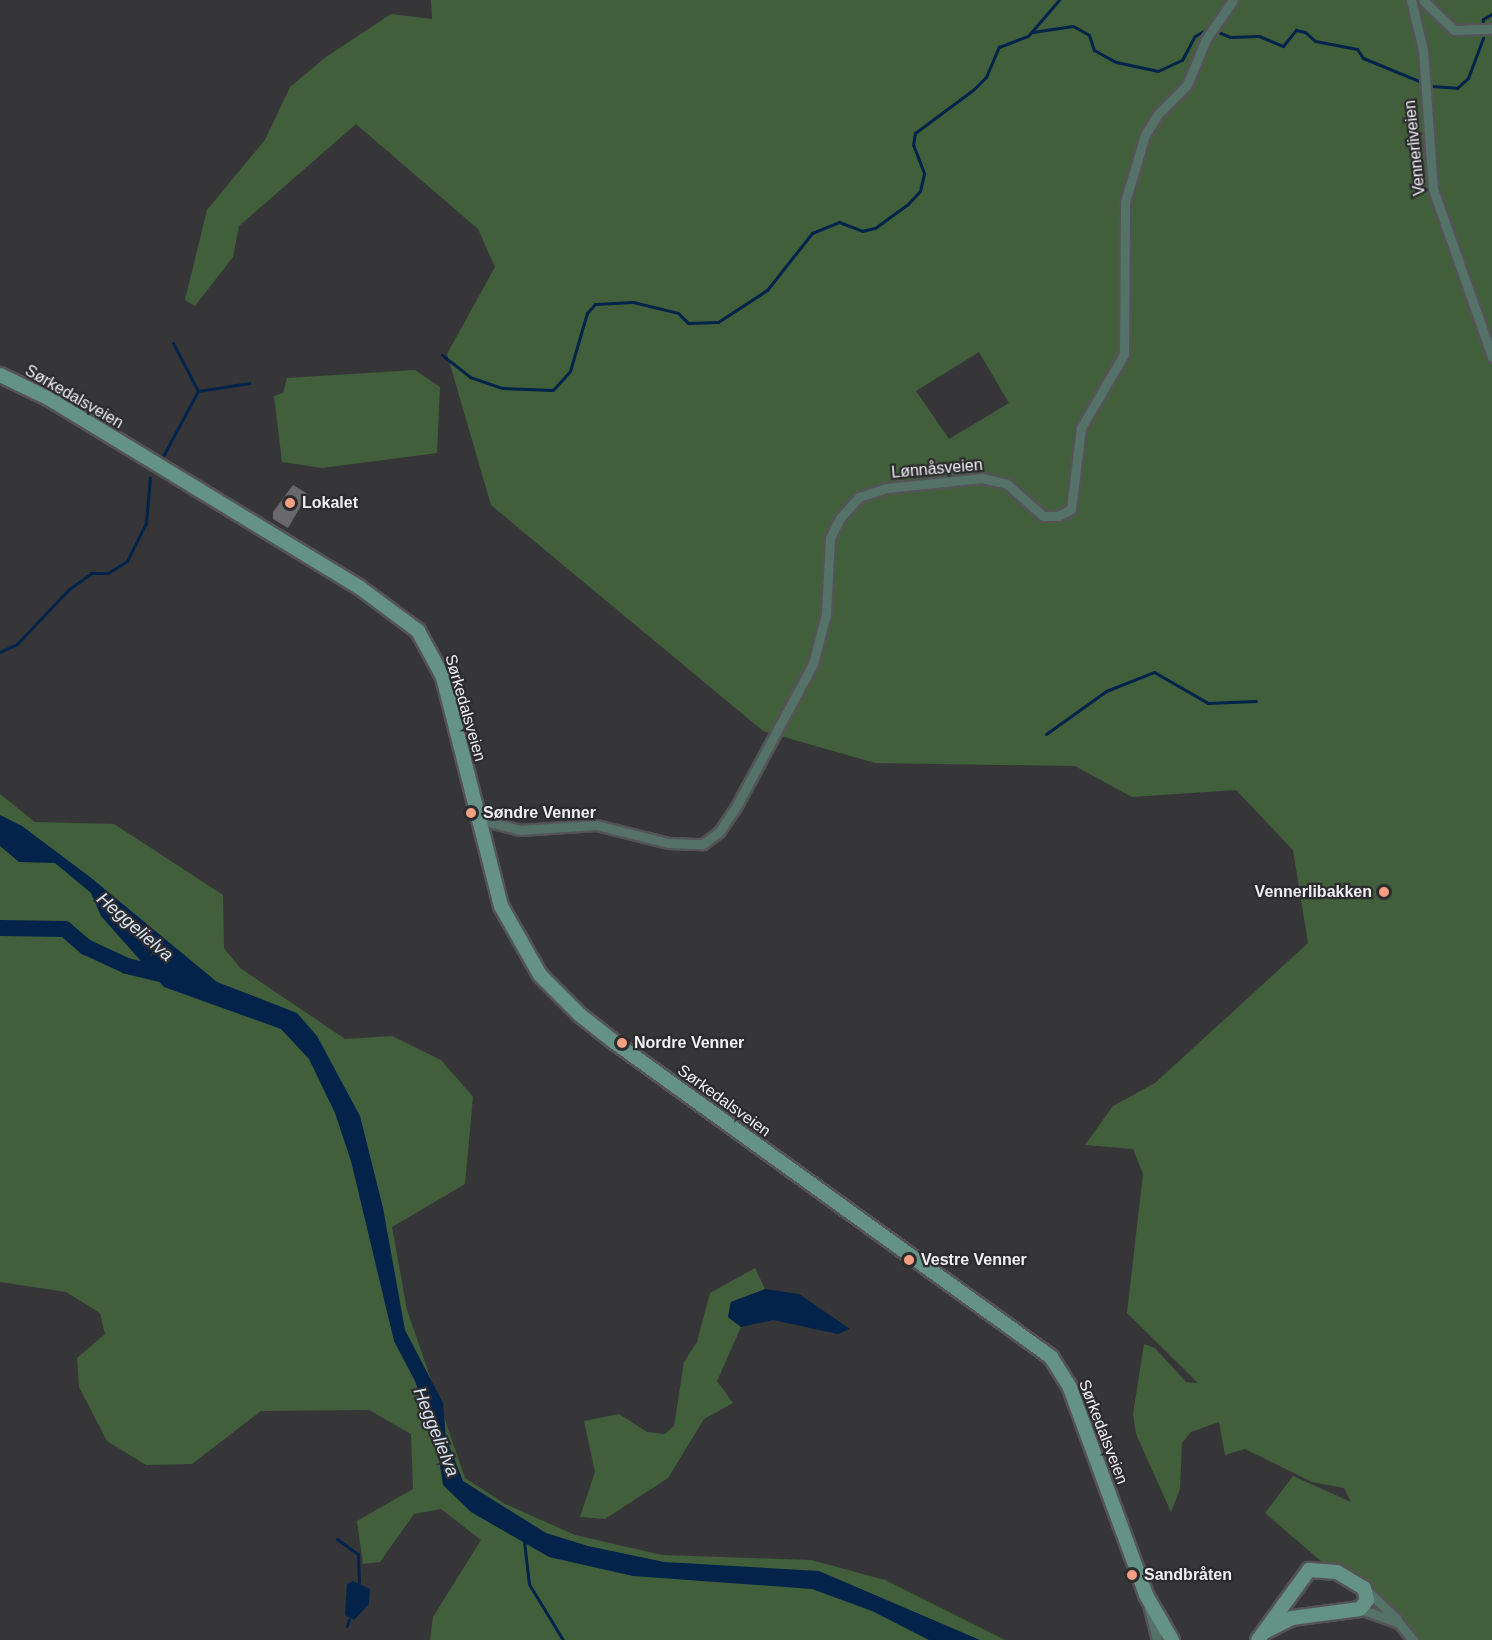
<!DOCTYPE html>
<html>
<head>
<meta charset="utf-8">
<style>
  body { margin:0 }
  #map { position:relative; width:1492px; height:1640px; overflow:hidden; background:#363639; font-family:Helvetica,sans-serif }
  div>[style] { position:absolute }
  .green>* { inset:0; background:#425f3b }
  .water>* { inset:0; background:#03234a }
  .stream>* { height:3px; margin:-1.5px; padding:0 1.5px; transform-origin:1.5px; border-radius:1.5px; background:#03234a }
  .river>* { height:16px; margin:-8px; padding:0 8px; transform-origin:8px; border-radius:8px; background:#03234a }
  .building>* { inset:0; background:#69686b }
  .roads { filter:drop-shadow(2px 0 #545457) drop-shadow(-2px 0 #545457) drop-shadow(0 2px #545457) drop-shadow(0 -2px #545457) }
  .street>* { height:9px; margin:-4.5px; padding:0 4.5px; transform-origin:4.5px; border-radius:4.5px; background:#557269 }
  .secondary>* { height:14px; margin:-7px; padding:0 7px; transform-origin:7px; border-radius:7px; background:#649386 }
  .dots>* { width:16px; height:16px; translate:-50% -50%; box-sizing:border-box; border:3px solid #2c2c2f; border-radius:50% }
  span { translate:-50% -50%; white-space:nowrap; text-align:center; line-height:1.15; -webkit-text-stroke:4.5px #2c2c2f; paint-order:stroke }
  .street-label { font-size:16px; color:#f0f0f2 }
  .poi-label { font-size:16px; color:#f0f0f2; font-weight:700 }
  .left { translate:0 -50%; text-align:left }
  .right { translate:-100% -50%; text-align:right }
  .water-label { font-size:18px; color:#d8e3f1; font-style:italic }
</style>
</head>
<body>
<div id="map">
  <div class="green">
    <i style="clip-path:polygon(evenodd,431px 0,1492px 0,1492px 1640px,1413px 1640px,1265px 1513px,1293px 1476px,1351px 1502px,1344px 1488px,1312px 1482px,1245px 1449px,1225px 1455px,1219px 1422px,1191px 1432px,1182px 1443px,1180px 1489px,1171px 1512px,1136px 1434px,1133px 1414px,1144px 1344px,1155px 1348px,1186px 1382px,1198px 1383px,1127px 1313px,1143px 1174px,1133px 1149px,1085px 1145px,1113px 1106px,1155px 1083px,1308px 943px,1293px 850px,1236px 790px,1132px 797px,1075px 766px,875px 763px,763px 731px,491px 505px,447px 354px,495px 267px,478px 229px,356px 124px,239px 226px,233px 257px,195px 306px,185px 300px,207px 210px,265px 140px,290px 87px,326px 57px,391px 14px,432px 19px,431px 0,979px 352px,1009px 403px,949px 439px,916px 391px,979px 352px)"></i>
    <i style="clip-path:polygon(415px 370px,440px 387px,437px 453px,322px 468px,282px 462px,274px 396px,283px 393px,287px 378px)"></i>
    <i style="clip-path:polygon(0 794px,35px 822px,114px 824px,223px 895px,224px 948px,240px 968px,345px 1039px,392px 1036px,441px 1060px,473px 1097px,465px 1184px,392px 1227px,407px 1310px,465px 1478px,505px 1504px,575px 1535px,662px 1555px,811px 1560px,885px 1580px,1005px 1640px,430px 1640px,433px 1617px,481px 1540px,441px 1509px,414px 1514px,380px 1562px,363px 1564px,357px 1521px,413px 1489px,411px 1434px,369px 1410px,261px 1411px,192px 1464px,146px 1465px,107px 1441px,79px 1387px,77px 1358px,105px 1334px,100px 1313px,66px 1292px,0 1282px)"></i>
    <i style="clip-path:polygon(755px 1268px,765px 1289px,731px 1302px,728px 1317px,741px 1327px,717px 1381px,733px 1403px,704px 1419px,668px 1478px,605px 1519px,580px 1517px,595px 1472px,584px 1421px,619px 1414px,647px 1432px,665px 1434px,674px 1426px,684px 1362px,697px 1342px,710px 1293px)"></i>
  </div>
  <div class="water">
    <i style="clip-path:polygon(0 815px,22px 826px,90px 877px,217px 982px,297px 1013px,317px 1036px,360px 1116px,383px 1208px,405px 1330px,443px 1403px,446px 1438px,463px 1481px,546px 1533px,588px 1546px,664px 1562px,819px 1571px,980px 1640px,929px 1640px,872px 1611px,812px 1589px,633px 1576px,549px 1557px,471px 1512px,443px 1485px,437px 1445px,415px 1381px,394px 1341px,351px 1161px,335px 1113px,309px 1059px,281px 1029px,164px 987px,101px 916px,91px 893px,55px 863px,19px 862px,0 846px)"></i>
    <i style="clip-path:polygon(765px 1289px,799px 1294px,850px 1329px,838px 1334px,773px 1320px,741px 1327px,728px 1317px,731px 1302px)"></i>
    <i style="clip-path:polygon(353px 1581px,370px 1589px,369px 1604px,354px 1620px,345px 1615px,347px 1584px)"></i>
  </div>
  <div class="stream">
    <i style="left:1482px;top:27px;width:8px;rotate:-83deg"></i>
    <i style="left:1483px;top:19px;width:10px;rotate:-29deg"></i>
    <i style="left:1216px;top:31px;width:15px;rotate:23deg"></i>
    <i style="left:1230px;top:37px;width:29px;rotate:-2deg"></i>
    <i style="left:1259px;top:36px;width:26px;rotate:23deg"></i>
    <i style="left:1283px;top:46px;width:21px;rotate:-51deg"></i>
    <i style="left:1296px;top:30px;width:9px;rotate:13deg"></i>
    <i style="left:1305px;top:32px;width:13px;rotate:42deg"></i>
    <i style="left:1315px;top:41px;width:43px;rotate:10.8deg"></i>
    <i style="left:1357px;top:49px;width:11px;rotate:56deg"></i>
    <i style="left:1363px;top:58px;width:74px;rotate:22.4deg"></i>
    <i style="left:1431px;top:86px;width:26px;rotate:4deg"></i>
    <i style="left:1457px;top:88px;width:15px;rotate:-42deg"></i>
    <i style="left:1468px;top:78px;width:43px;rotate:-69.4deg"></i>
    <i style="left:1033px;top:32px;width:40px;rotate:-8.5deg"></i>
    <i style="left:1073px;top:26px;width:18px;rotate:29deg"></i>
    <i style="left:1089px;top:35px;width:16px;rotate:72deg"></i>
    <i style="left:1094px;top:50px;width:25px;rotate:29deg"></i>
    <i style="left:1116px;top:62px;width:43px;rotate:12.1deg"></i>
    <i style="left:1158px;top:71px;width:26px;rotate:-25deg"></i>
    <i style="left:1182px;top:60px;width:27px;rotate:-62deg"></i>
    <i style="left:1195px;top:36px;width:14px;rotate:-30deg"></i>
    <i style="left:442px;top:355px;width:36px;rotate:38deg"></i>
    <i style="left:470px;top:377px;width:34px;rotate:19deg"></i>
    <i style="left:502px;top:388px;width:51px;rotate:2.2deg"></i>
    <i style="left:553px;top:390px;width:25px;rotate:-48deg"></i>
    <i style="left:570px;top:371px;width:60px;rotate:-73.7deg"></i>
    <i style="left:587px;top:313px;width:12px;rotate:-48deg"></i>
    <i style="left:595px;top:304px;width:38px;rotate:-3deg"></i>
    <i style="left:633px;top:302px;width:46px;rotate:13.7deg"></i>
    <i style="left:678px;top:313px;width:14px;rotate:45deg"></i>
    <i style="left:688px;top:323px;width:30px;rotate:-2deg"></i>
    <i style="left:718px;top:322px;width:59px;rotate:-33.1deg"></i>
    <i style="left:767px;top:290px;width:73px;rotate:-51.7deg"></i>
    <i style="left:812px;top:233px;width:29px;rotate:-22deg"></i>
    <i style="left:839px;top:222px;width:25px;rotate:21deg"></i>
    <i style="left:862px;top:231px;width:13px;rotate:-13deg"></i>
    <i style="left:875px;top:228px;width:39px;rotate:-36deg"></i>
    <i style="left:907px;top:205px;width:19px;rotate:-47deg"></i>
    <i style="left:920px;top:191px;width:18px;rotate:-77deg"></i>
    <i style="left:924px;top:173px;width:30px;rotate:-111deg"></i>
    <i style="left:913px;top:145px;width:12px;rotate:-81deg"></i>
    <i style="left:915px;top:133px;width:72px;rotate:-36.6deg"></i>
    <i style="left:973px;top:90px;width:18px;rotate:-45deg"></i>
    <i style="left:986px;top:77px;width:33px;rotate:-67deg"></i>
    <i style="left:999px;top:47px;width:31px;rotate:-21deg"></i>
    <i style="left:1028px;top:36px;width:48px;rotate:-49.3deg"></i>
    <i style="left:198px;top:391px;width:52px;rotate:-8.9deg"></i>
    <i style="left:162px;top:458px;width:76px;rotate:-61.8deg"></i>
    <i style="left:198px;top:391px;width:54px;rotate:-117.5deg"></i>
    <i style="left:0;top:652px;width:19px;rotate:-25deg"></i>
    <i style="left:17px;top:644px;width:74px;rotate:-46.6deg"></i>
    <i style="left:68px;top:590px;width:29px;rotate:-36deg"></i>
    <i style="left:91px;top:573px;width:17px"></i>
    <i style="left:108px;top:573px;width:22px;rotate:-32deg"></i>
    <i style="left:127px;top:561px;width:42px;rotate:-63.4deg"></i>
    <i style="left:146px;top:523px;width:46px;rotate:-85deg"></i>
    <i style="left:1046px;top:734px;width:74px;rotate:-35.6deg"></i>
    <i style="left:1106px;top:691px;width:52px;rotate:-21.6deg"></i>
    <i style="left:1154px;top:672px;width:62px;rotate:29.9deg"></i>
    <i style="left:1208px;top:703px;width:48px;rotate:-2.4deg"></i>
    <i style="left:337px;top:1539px;width:26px;rotate:36deg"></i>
    <i style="left:358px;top:1554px;width:28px;rotate:88deg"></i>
    <i style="left:524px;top:1541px;width:43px;rotate:83.4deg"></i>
    <i style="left:529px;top:1584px;width:66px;rotate:58.7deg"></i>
    <i style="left:347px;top:1626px;width:7px;rotate:-74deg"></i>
  </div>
  <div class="river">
    <i style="left:0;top:928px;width:65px;rotate:0.9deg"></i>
    <i style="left:65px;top:929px;width:28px;rotate:41deg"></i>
    <i style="left:86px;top:947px;width:45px;rotate:24.9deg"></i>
    <i style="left:127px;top:966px;width:47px;rotate:13.4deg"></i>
  </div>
  <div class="building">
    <i style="clip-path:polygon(293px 485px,308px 494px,288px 528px,273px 519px,273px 512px)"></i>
  </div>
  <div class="roads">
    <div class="street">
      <i style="left:1411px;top:0;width:51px;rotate:76.5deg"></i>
      <i style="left:1423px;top:50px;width:139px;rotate:85.9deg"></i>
      <i style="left:1433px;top:189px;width:178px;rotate:70.6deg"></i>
      <i style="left:1423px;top:0;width:43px;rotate:44.1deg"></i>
      <i style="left:1454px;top:30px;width:38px;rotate:-2deg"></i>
      <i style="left:477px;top:819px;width:44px;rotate:14.3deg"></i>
      <i style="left:520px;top:830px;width:76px;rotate:-3.8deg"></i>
      <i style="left:596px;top:825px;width:74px;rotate:14deg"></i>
      <i style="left:668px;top:843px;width:35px;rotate:2deg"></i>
      <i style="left:703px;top:844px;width:20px;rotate:-37deg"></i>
      <i style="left:719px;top:832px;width:32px;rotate:-56deg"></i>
      <i style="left:737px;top:805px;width:160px;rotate:-61.7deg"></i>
      <i style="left:813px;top:664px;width:52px;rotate:-75.4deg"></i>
      <i style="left:826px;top:614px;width:76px;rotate:-87deg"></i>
      <i style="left:830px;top:538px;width:22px;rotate:-63deg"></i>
      <i style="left:840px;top:518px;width:28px;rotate:-48deg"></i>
      <i style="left:859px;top:497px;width:29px;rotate:-18deg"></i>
      <i style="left:887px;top:488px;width:96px;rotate:-6deg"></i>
      <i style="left:982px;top:478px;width:26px;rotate:13deg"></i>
      <i style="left:1007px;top:484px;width:48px;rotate:41.6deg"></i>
      <i style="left:1043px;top:516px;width:15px"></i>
      <i style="left:1058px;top:516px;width:15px;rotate:-28deg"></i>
      <i style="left:1071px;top:509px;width:82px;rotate:-83deg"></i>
      <i style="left:1081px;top:428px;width:86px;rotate:-59.8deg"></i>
      <i style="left:1124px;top:354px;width:152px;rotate:-89.6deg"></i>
      <i style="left:1125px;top:202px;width:70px;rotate:-73.4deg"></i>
      <i style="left:1145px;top:135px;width:25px;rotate:-58deg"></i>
      <i style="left:1158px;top:114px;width:41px;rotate:-45deg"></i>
      <i style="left:1187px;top:85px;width:50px;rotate:-67.6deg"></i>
      <i style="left:1206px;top:39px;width:47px;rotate:-55.3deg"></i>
      <i style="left:1364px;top:1588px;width:45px;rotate:43.2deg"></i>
      <i style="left:1147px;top:1600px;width:41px;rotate:76deg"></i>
      <i style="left:1360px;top:1609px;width:41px;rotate:19.7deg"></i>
      <i style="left:1399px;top:1623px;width:22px;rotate:51deg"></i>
    </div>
    <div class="secondary">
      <i style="left:0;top:375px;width:53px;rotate:25.6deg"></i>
      <i style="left:48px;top:398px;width:364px;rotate:31.3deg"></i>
      <i style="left:359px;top:587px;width:74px;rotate:36.7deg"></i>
      <i style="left:418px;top:631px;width:52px;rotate:61.5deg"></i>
      <i style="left:443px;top:677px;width:236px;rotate:75.8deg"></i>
      <i style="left:501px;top:906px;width:79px;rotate:60.5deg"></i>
      <i style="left:540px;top:975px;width:57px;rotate:45deg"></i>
      <i style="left:580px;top:1015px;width:42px;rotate:38.2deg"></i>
      <i style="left:613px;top:1041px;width:540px;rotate:35.81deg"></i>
      <i style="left:1051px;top:1357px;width:36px;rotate:58deg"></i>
      <i style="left:1070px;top:1388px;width:221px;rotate:69.8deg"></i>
      <i style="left:1146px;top:1595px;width:52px;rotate:60deg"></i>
      <i style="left:1258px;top:1640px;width:87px;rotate:-53.9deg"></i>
      <i style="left:1309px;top:1570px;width:28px;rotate:4deg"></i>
      <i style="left:1337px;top:1572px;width:31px;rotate:31deg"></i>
      <i style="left:1364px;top:1588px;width:12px;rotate:76deg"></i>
      <i style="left:1367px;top:1600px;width:11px;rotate:128deg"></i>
      <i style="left:1360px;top:1609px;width:69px;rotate:172.5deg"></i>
      <i style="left:1292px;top:1618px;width:30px;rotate:153deg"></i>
    </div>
  </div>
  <div class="dots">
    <i style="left:290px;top:503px;background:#f39f82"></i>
    <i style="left:471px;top:813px;background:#f39f82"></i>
    <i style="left:1384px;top:892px;background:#f39f82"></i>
    <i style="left:622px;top:1043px;background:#f39f82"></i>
    <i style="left:909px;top:1260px;background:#f39f82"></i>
    <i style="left:1132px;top:1575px;background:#f39f82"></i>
  </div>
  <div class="street-label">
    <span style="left:1415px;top:148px;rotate:-96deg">Vennerliveien</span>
    <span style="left:74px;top:397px;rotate:30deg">Sørkedalsveien</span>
    <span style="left:937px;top:469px;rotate:-5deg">Lønnåsveien</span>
    <span style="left:465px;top:708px;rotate:74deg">Sørkedalsveien</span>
    <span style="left:724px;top:1101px;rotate:36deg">Sørkedalsveien</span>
    <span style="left:1103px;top:1432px;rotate:69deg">Sørkedalsveien</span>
  </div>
  <div class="poi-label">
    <span class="left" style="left:302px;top:503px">Lokalet</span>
    <span class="left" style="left:483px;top:813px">Søndre Venner</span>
    <span class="right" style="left:1372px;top:892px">Vennerlibakken</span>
    <span class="left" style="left:634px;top:1043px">Nordre Venner</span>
    <span class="left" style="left:921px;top:1260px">Vestre Venner</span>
    <span class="left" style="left:1144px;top:1575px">Sandbråten</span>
  </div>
  <div class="water-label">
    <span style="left:135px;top:927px;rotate:41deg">Heggelielva</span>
    <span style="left:436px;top:1432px;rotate:68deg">Heggelielva</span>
  </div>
</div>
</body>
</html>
